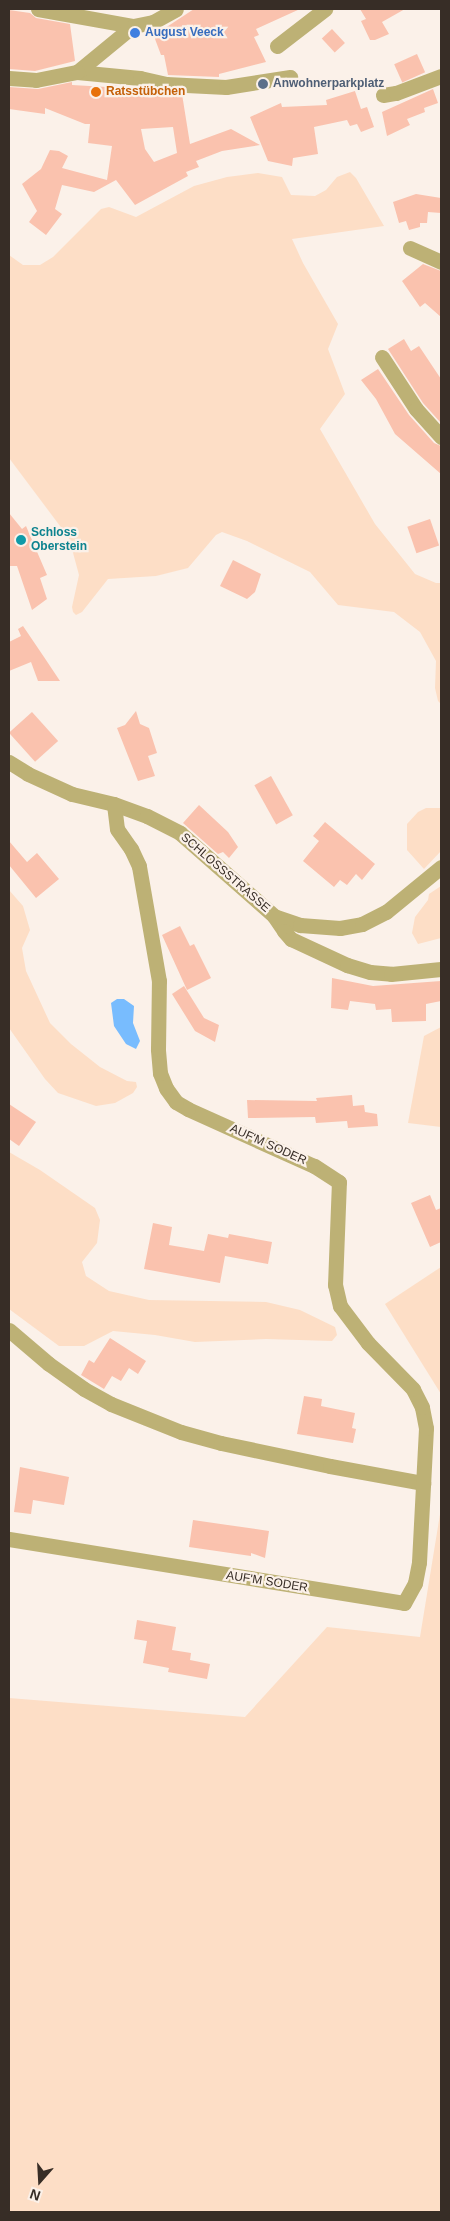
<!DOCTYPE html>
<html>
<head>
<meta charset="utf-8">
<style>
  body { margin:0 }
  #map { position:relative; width:450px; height:2221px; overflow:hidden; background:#fbf1e9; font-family:Arial,sans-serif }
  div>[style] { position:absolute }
  .green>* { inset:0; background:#fddec6 }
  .water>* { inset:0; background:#78bcfe }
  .building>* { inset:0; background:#fac2ae; transform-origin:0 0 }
  .pedestrian>* { height:15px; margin:-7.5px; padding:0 7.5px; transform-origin:7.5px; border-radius:7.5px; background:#bdb175 }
  .minor>* { height:15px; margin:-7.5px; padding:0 7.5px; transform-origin:7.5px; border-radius:7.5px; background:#bdb175 }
  .dots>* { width:14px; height:14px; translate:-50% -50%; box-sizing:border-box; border:2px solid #fbf1e9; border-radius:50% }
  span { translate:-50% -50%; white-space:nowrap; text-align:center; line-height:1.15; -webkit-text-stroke:4.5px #fbf1e9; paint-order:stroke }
  .shop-label { font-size:12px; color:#366cbe; font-weight:700 }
  .left { translate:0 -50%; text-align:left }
  .service-label { font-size:12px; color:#4e5e75; font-weight:700 }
  .food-label { font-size:12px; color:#c56008; font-weight:700 }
  .culture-label { font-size:12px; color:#0d838f; font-weight:700 }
  .street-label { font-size:12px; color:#372d26 }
  .frame { position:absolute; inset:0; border:10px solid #372d26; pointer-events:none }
  .north { position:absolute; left:15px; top:2156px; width:50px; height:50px; -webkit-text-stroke:4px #fbf1e9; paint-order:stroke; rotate:199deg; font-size:14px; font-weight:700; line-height:20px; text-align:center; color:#372d26 }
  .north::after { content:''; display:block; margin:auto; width:18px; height:22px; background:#372d26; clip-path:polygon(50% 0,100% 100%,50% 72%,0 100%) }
</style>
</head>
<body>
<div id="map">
  <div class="green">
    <i style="clip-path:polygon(350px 172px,356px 178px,384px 226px,292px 239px,303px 263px,338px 324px,328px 349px,345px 394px,320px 429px,375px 524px,415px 574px,436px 583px,441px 583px,441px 704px,438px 701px,435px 688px,436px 661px,420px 632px,394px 612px,338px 605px,310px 572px,247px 541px,222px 532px,216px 535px,188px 568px,156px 576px,108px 579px,82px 612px,76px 615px,73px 612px,72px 607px,79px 575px,69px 538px,9px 458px,9px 255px,23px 265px,40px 265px,53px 257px,101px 209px,109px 207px,136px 217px,194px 186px,227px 177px,258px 173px,282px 177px,291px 195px,315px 196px,326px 190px,337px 177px)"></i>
    <i style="clip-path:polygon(426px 808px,441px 808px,441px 851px,424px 869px,407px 850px,407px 824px,418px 812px)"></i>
    <i style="clip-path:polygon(441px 886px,441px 938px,418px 944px,412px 933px,415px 917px,428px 900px,429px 894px)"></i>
    <i style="clip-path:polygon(9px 890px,23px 906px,30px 930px,22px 948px,26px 971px,50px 1023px,71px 1044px,100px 1067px,127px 1081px,136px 1082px,137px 1087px,133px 1093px,115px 1103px,96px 1106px,58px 1093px,45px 1079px,9px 1028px)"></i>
    <i style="clip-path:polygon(441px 1027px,441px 1127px,408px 1123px,424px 1036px)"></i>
    <i style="clip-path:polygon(9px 1152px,40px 1170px,95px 1208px,100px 1220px,97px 1243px,82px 1262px,86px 1276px,109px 1291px,149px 1300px,266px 1302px,300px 1310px,335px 1327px,337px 1335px,332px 1341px,266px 1339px,195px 1342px,155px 1335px,113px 1331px,84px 1346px,59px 1346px,9px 1309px)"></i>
    <i style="clip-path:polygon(441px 1267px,441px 1394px,385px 1304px)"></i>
    <i style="clip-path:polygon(441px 1508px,441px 2212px,9px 2212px,9px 1698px,245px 1717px,327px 1627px,420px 1637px)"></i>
  </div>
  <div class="water">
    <i style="clip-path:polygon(117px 999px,124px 999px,134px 1006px,133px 1023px,140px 1041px,136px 1049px,126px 1044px,114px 1026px,111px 1003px)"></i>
  </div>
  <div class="building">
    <i style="clip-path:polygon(194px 9px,300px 9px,256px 29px,259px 35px,254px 37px,266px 62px,219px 74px,219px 77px,168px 75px,164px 55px,161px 55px,155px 39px,156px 34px)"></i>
    <i style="clip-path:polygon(360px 9px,405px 9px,382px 22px,389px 34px,375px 40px,370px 40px,361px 21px,366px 19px)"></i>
    <i style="clip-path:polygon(9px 10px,30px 13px,36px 18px,70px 24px,75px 61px,35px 71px,9px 69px)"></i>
    <i style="left:332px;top:29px;width:19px;height:14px;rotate:47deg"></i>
    <i style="left:417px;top:54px;width:20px;height:25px;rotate:66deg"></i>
    <i style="clip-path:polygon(evenodd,72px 82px,72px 85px,107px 87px,110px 85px,182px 94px,190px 144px,231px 129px,260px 145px,222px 151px,196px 161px,199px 167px,186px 172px,188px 176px,135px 205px,116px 180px,94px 192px,62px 185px,55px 209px,62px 214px,46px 235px,29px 222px,37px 211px,22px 184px,41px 169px,50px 150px,59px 151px,68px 156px,62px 168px,107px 180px,112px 146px,88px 143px,90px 124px,85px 124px,45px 108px,45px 114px,9px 109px,9px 87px,38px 89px,72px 82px,173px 127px,177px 153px,154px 162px,145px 149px,141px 129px,173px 127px)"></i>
    <i style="clip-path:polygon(433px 89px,438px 103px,424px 108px,425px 112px,407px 119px,410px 125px,387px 136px,382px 112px)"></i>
    <i style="clip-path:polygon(355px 91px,361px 109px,367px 107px,374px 127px,361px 132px,357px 124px,350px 126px,347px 120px,314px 127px,318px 154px,293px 158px,292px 166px,268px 161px,250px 117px,281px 103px,282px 107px,327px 105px,326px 100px)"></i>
    <i style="clip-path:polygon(416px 194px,441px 198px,441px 213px,428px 212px,427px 223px,420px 223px,420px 227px,409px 230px,406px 221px,399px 223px,393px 202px)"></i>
    <i style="clip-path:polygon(423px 264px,441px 271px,441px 317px,425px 303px,420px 307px,402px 281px)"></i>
    <i style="clip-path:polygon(404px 339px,411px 351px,419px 346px,441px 379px,441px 423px,423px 403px,388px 349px)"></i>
    <i style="clip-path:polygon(378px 369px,409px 415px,434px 443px,441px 446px,441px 474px,395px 434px,376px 399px,361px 380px)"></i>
    <i style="clip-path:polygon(9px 513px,22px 529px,26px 526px,47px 575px,40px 578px,47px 599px,32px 610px,17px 566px,9px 566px)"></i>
    <i style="left:430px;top:519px;width:28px;height:24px;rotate:71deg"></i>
    <i style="clip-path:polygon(233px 560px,261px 574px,255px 592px,247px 599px,220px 586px)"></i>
    <i style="clip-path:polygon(23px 626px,44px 657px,60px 681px,38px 681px,31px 662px,9px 671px,9px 642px,21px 636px,18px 629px)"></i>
    <i style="clip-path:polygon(136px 711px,140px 724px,149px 728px,157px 753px,148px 756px,155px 776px,138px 781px,117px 728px,125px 725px)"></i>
    <i style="left:32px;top:712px;width:39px;height:31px;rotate:48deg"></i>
    <i style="left:271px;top:776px;width:45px;height:19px;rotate:61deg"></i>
    <i style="clip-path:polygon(199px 805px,228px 832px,238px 847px,229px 858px,223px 852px,218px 854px,183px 823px)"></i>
    <i style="clip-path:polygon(325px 822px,375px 864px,362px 880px,356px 874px,347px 885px,340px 880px,334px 887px,303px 861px,319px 841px,313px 836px)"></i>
    <i style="clip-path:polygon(9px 841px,27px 862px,37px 853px,59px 879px,36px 898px,9px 865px)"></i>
    <i style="clip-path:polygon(180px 926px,190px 946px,194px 944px,211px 978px,187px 990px,162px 935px)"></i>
    <i style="clip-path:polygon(332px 978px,373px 986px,441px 981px,441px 1001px,426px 1004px,426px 1021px,392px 1022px,391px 1009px,376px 1010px,375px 1004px,350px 1001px,348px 1010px,331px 1008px)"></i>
    <i style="clip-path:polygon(184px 986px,204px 1018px,219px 1025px,215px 1042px,195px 1031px,172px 994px)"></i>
    <i style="clip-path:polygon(352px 1095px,353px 1106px,364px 1105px,365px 1112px,377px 1114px,378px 1126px,348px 1128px,347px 1121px,316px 1123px,315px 1117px,248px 1118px,247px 1100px,317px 1101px,316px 1098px)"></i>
    <i style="clip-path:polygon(9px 1104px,36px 1122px,19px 1146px,9px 1139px)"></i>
    <i style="clip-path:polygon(430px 1195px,436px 1210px,441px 1208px,441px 1242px,430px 1247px,411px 1203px)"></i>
    <i style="clip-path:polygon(153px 1223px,172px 1227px,169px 1245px,204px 1251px,208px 1234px,228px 1238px,229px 1234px,272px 1242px,268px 1264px,225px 1256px,220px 1283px,144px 1269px)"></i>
    <i style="clip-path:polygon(110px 1338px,146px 1361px,138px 1374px,129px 1368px,121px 1381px,112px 1376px,104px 1389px,81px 1375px,89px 1360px,94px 1363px)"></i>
    <i style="clip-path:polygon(304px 1396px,322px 1399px,321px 1406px,355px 1413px,352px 1428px,356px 1429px,353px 1443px,297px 1434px)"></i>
    <i style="clip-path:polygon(20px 1467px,69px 1477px,64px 1505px,33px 1500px,31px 1514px,14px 1512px)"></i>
    <i style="clip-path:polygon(193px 1520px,269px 1531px,265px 1558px,251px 1553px,251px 1556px,189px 1547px)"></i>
    <i style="clip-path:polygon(137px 1620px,176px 1627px,172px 1650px,191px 1653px,190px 1660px,210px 1664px,207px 1679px,168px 1672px,169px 1668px,143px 1663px,147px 1641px,134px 1639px)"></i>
  </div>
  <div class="pedestrian">
    <i style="left:38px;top:9px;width:97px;rotate:10.1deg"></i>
    <i style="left:133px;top:26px;width:20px;rotate:-11deg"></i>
    <i style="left:153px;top:22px;width:26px;rotate:-29deg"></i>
    <i style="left:277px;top:46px;width:61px;rotate:-37.6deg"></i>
    <i style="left:77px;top:72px;width:63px;rotate:5.4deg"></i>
    <i style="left:140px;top:78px;width:27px;rotate:13deg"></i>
    <i style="left:166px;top:84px;width:60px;rotate:2.9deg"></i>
    <i style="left:226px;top:87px;width:65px;rotate:-8.9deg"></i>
    <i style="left:77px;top:72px;width:72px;rotate:-39.4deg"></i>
  </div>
  <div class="minor">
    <i style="left:9px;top:78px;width:27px;rotate:4deg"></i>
    <i style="left:36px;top:80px;width:42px;rotate:-11deg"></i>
    <i style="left:383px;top:95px;width:13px;rotate:-9deg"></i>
    <i style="left:396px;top:93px;width:48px;rotate:-20.7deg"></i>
    <i style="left:410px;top:248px;width:34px;rotate:24deg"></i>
    <i style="left:382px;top:357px;width:62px;rotate:56.8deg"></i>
    <i style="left:416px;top:409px;width:38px;rotate:48deg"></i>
    <i style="left:9px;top:762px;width:22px;rotate:32deg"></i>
    <i style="left:28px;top:774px;width:48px;rotate:24.4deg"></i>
    <i style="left:72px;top:794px;width:43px;rotate:13.4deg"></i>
    <i style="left:114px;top:804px;width:35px;rotate:20deg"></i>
    <i style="left:147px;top:816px;width:37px;rotate:27deg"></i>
    <i style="left:180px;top:833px;width:125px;rotate:41.4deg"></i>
    <i style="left:274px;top:916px;width:28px;rotate:19deg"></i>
    <i style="left:300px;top:925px;width:40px;rotate:4.3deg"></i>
    <i style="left:340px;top:928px;width:22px;rotate:-10deg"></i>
    <i style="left:362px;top:924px;width:27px;rotate:-27deg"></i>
    <i style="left:386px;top:912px;width:71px;rotate:-39.3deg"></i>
    <i style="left:274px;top:916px;width:18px;rotate:56deg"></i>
    <i style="left:284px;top:931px;width:11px;rotate:49deg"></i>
    <i style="left:291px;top:939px;width:62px;rotate:24.9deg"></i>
    <i style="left:347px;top:965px;width:24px;rotate:17deg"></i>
    <i style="left:370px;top:972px;width:21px;rotate:5deg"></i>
    <i style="left:391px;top:974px;width:50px;rotate:-5.7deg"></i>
    <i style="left:9px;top:1330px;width:52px;rotate:40.4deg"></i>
    <i style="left:49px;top:1364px;width:43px;rotate:35.5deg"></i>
    <i style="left:84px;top:1389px;width:31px;rotate:29deg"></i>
    <i style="left:111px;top:1404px;width:75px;rotate:21.8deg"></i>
    <i style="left:181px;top:1432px;width:41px;rotate:15.4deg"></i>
    <i style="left:221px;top:1443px;width:111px;rotate:11.9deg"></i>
    <i style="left:330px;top:1466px;width:95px;rotate:10.4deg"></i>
    <i style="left:9px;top:1539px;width:400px;rotate:9.2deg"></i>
    <i style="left:404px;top:1603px;width:23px;rotate:-61deg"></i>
    <i style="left:415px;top:1583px;width:21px;rotate:-79deg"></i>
    <i style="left:419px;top:1562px;width:134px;rotate:-87deg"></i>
    <i style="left:426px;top:1428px;width:21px;rotate:-101deg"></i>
    <i style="left:422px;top:1407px;width:20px;rotate:-117deg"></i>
    <i style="left:413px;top:1389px;width:64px;rotate:-134.4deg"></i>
    <i style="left:368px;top:1343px;width:46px;rotate:-127.1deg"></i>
    <i style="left:340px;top:1306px;width:22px;rotate:-103deg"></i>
    <i style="left:335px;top:1285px;width:103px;rotate:-87.8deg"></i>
    <i style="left:339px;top:1182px;width:30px;rotate:-147deg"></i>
    <i style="left:314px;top:1166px;width:138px;rotate:-155.7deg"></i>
    <i style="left:188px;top:1109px;width:14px;rotate:-150deg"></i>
    <i style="left:176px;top:1102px;width:17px;rotate:-126deg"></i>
    <i style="left:166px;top:1088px;width:16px;rotate:-112deg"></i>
    <i style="left:160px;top:1073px;width:24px;rotate:-95deg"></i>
    <i style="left:158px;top:1049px;width:68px;rotate:-89.2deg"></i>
    <i style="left:159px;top:981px;width:117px;rotate:-99.9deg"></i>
    <i style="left:139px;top:866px;width:19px;rotate:-115deg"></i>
    <i style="left:131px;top:849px;width:24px;rotate:-125deg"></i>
    <i style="left:117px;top:829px;width:25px;rotate:-97deg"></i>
  </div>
  <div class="dots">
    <i style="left:135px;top:33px;background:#3f7fe0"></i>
    <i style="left:263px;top:84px;background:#5c6f8a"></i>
    <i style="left:96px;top:92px;background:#e8710a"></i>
    <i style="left:21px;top:540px;background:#0f9aa8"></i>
  </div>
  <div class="shop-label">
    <span class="left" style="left:145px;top:33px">August Veeck</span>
  </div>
  <div class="service-label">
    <span class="left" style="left:273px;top:84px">Anwohnerparkplatz</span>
  </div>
  <div class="food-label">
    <span class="left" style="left:106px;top:92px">Ratsstübchen</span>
  </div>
  <div class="culture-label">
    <span class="left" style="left:31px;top:540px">Schloss<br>Oberstein</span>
  </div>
  <div class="street-label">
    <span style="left:225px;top:873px;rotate:41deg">SCHLOSSSTRASSE</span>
    <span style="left:268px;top:1145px;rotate:24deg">AUF'M SODER</span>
    <span style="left:267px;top:1582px;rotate:9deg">AUF'M SODER</span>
  </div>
  <div class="frame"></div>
  <div class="north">N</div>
</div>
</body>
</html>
